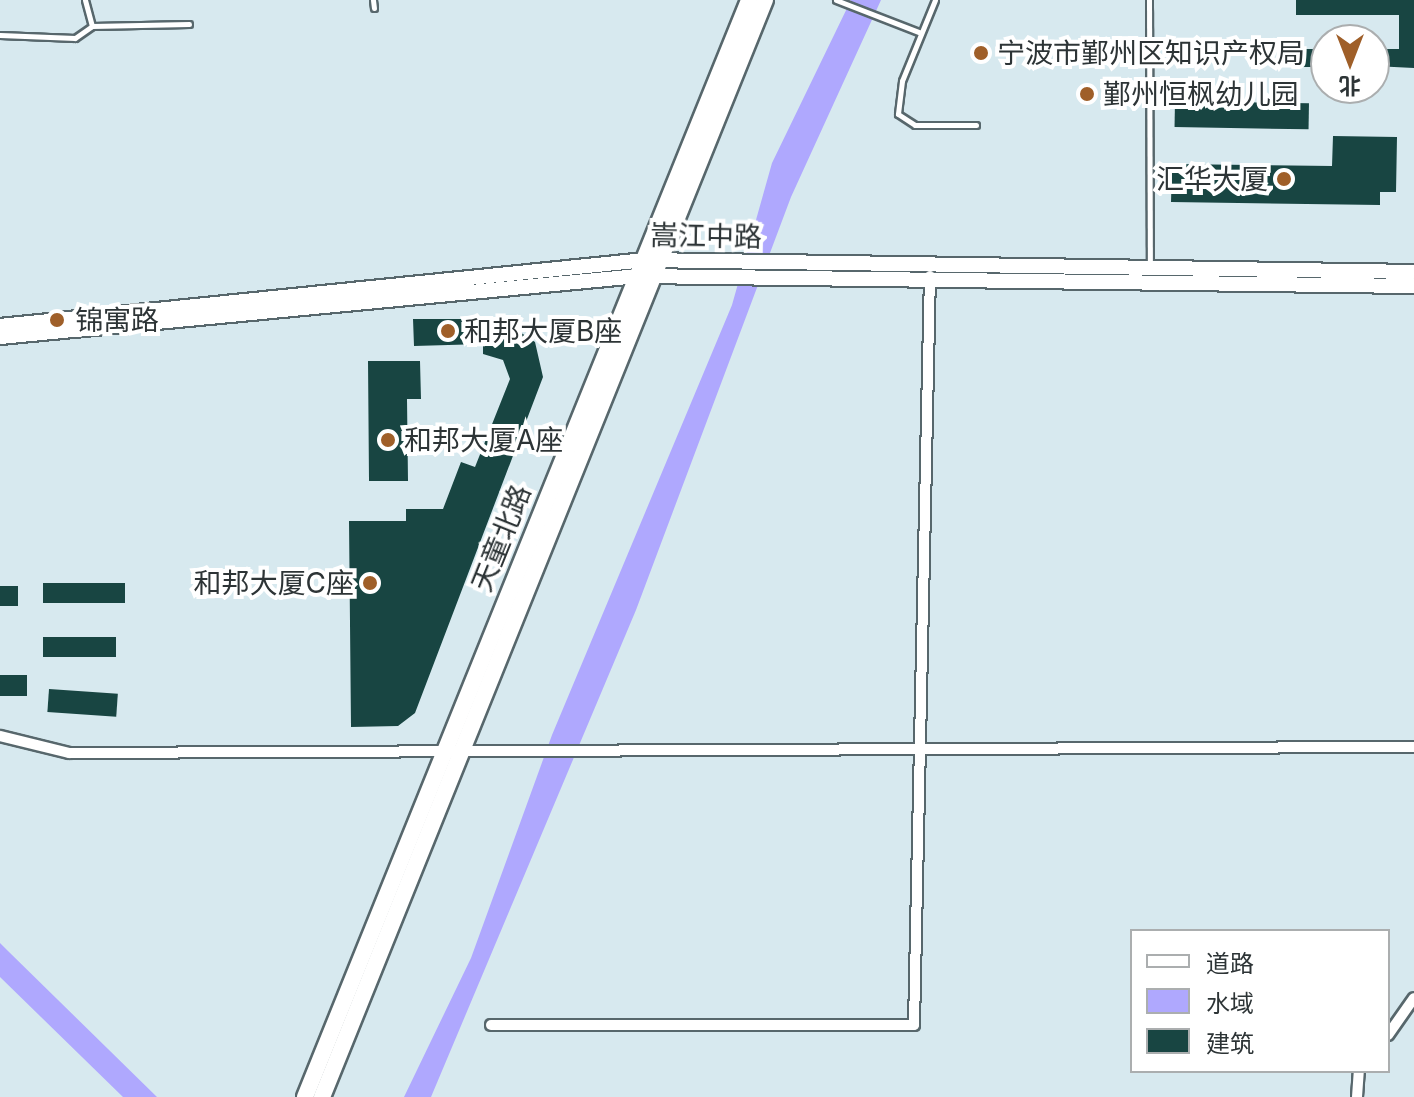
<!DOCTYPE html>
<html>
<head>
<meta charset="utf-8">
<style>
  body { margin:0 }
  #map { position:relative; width:1414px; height:1097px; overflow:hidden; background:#d7e9ef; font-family:Inter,"Noto Sans SC",sans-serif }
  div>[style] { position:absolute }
  .water>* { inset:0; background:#afa8fe }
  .building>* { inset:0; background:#184542; transform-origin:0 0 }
  .roads { filter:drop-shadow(2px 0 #57676c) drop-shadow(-2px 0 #57676c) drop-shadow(0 2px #57676c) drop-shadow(0 -2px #57676c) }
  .lane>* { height:5px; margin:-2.5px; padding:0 2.5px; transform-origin:2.5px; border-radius:2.5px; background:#fff }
  .street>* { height:10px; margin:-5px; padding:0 5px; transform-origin:5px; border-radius:5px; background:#fff }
  .secondary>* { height:14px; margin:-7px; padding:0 7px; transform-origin:7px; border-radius:7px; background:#fff }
  .primary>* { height:16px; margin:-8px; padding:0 8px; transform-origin:8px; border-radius:8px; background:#fff }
  .dots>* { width:22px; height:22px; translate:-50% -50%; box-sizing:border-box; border:4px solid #fff; border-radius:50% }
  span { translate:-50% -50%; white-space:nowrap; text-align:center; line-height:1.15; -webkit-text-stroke:8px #fff; paint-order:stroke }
  .poi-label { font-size:28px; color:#2d3436 }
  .left { translate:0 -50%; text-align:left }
  .right { translate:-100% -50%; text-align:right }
  .street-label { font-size:28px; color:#2d3436 }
  .legend { position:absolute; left:1130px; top:929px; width:260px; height:144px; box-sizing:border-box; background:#fff; border:2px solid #abaeaf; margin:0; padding:10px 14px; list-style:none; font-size:24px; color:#2d3436 }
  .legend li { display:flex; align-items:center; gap:16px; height:40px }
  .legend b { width:40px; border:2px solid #abaeaf }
  .north { position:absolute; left:1310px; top:24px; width:80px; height:80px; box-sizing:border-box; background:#fff; border:2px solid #abaeaf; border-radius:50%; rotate:180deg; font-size:22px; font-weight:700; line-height:32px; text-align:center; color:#2d3436 }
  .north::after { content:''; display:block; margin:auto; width:28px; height:36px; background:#9f5f29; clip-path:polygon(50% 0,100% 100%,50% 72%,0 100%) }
</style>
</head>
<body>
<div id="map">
  <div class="water">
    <i style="clip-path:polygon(851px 0,881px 0,791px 197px,636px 610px,431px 1097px,404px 1097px,471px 958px,552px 735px,732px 305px,772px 163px)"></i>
    <i style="clip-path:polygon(0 943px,8px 951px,157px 1097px,123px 1097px,0 977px)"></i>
  </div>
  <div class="building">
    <i style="clip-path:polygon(1296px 0,1414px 0,1414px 68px,1374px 66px,1374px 49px,1399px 49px,1399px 15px,1296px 15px)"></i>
    <i style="left:1326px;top:49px;width:18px;height:31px;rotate:90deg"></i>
    <i style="left:1175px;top:101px;width:134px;height:26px;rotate:1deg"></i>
    <i style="clip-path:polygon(1333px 136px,1397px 137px,1396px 192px,1380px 192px,1380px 205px,1171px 202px,1172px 164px,1332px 166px)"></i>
    <i style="clip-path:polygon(413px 319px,500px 319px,535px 342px,543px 377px,415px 713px,398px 726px,351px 727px,349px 521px,406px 521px,406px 509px,443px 509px,461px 462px,475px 467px,510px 379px,503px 360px,483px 354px,483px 344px,414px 346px)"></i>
    <i style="clip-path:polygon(368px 361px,420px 361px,421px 399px,407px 399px,408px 481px,369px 481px)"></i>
    <i style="left:125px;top:583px;width:20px;height:82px;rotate:90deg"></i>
    <i style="left:0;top:586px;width:18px;height:20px"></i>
    <i style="left:116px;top:637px;width:20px;height:73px;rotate:90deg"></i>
    <i style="left:0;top:675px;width:27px;height:21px"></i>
    <i style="left:49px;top:689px;width:69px;height:23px;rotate:4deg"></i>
  </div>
  <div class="roads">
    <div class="lane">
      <i style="left:85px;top:0;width:27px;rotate:75deg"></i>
      <i style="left:373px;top:0;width:8px;rotate:83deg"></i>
      <i style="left:836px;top:0;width:91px;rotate:21.2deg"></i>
      <i style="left:935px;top:0;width:87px;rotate:112.2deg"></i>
      <i style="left:902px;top:81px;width:33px;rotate:97deg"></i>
      <i style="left:898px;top:114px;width:20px;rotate:33deg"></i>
      <i style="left:915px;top:125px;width:61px"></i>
      <i style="left:1149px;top:0;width:267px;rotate:89.8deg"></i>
      <i style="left:0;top:35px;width:75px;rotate:2.3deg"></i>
      <i style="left:75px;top:38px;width:21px;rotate:-35deg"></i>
      <i style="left:92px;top:26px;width:97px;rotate:-1.2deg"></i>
    </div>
    <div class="street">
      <i style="left:0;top:736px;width:71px;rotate:13.8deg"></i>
      <i style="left:69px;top:753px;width:1345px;rotate:-0.26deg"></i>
      <i style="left:491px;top:1025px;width:423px"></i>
      <i style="left:914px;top:1025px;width:749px;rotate:-88.78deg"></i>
      <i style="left:1388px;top:1035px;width:45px;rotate:-54.9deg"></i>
      <i style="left:1357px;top:1097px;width:26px;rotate:-86deg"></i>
    </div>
    <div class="secondary">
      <i style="left:0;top:326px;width:648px;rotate:-5.84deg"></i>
      <i style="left:645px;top:260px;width:769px;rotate:0.89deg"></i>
      <i style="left:0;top:337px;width:641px;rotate:-5.46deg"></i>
      <i style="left:638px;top:276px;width:776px;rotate:0.74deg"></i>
    </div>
    <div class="primary">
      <i style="left:305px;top:1097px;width:1183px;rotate:-67.96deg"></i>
      <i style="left:322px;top:1097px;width:1183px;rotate:-68.01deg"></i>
    </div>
  </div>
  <div class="dots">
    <i style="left:981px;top:53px;background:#9f5f29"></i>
    <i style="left:1087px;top:94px;background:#9f5f29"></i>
    <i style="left:1284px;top:179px;background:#9f5f29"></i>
    <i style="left:57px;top:320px;background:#9f5f29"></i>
    <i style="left:448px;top:331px;background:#9f5f29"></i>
    <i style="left:388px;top:440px;background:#9f5f29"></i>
    <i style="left:370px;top:583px;background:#9f5f29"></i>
  </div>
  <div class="poi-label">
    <span class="left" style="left:997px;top:53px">宁波市鄞州区知识产权局</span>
    <span class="left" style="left:1103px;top:94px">鄞州恒枫幼儿园</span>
    <span class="right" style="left:1268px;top:179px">汇华大厦</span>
    <span class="left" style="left:75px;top:320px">锦寓路</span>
    <span class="left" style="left:464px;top:331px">和邦大厦B座</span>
    <span class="left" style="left:404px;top:440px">和邦大厦A座</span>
    <span class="right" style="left:354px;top:583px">和邦大厦C座</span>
  </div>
  <div class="street-label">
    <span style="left:706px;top:236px;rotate:1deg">嵩江中路</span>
    <span style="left:501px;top:538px;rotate:-68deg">天童北路</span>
  </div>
  <ul class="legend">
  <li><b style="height:10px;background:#fff"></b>道路</li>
  <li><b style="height:22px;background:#afa8fe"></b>水域</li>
  <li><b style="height:22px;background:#184542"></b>建筑</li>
  </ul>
  <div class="north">北</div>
</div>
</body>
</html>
